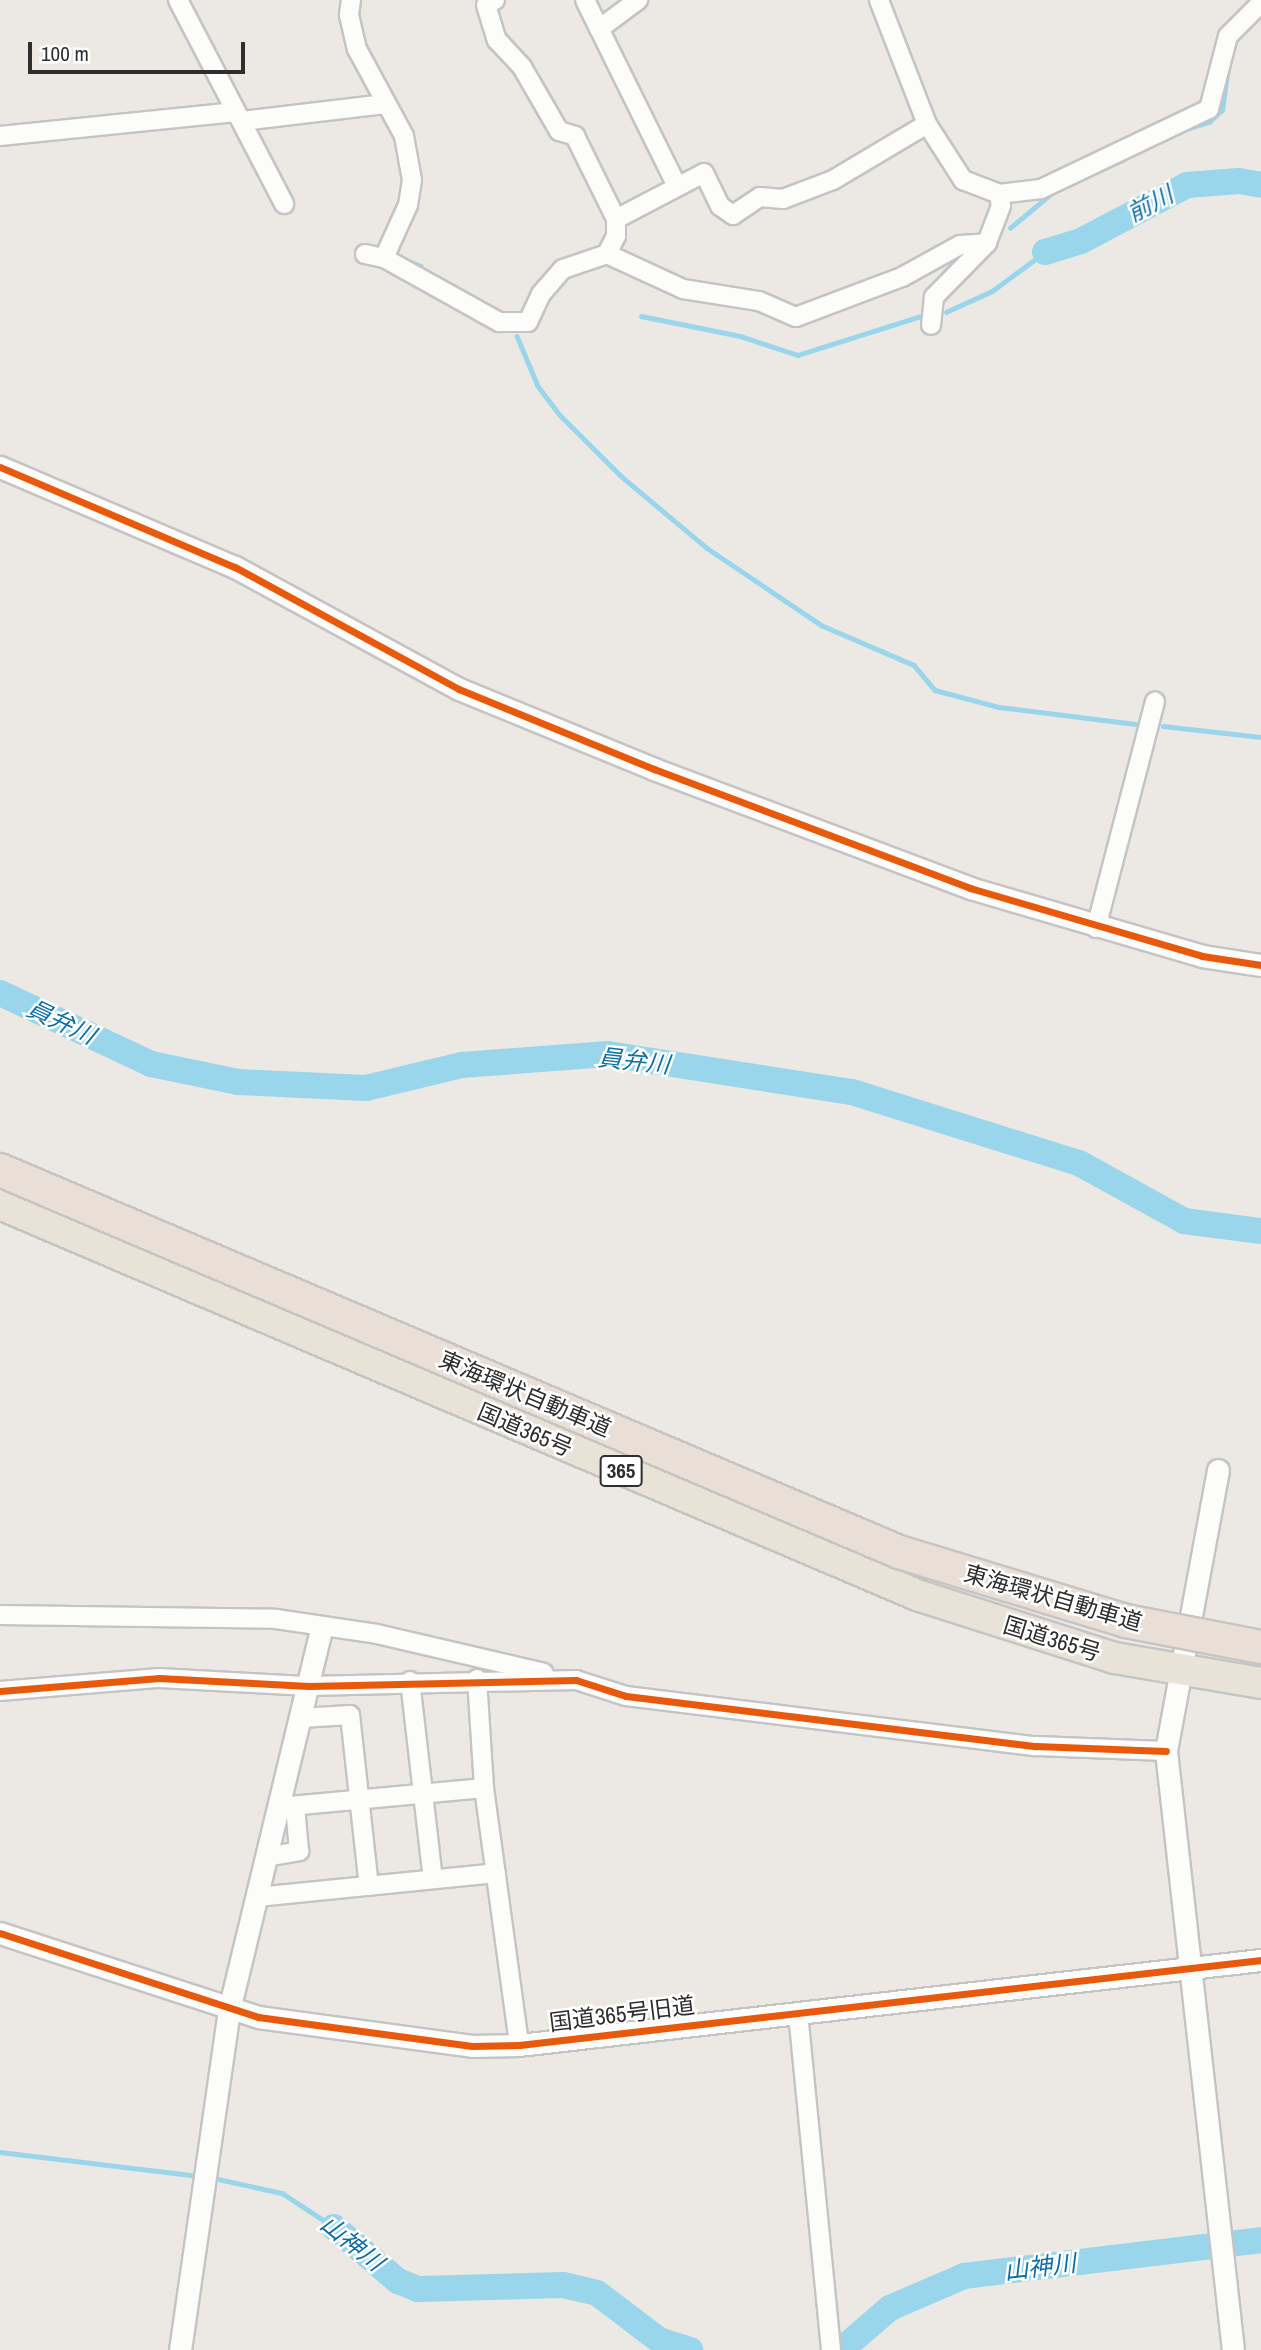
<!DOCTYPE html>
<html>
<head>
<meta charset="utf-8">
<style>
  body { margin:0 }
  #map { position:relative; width:1261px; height:2350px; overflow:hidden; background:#ece8e4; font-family:"Archivo Narrow","Noto Sans JP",sans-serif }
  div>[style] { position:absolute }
  .stream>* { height:4.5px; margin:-2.25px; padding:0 2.25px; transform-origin:2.25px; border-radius:2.25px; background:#99d6ec }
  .river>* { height:26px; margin:-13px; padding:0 13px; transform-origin:13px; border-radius:13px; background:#99d6ec }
  .roads { filter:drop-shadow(2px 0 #c5c4c5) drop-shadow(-2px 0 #c5c4c5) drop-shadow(0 2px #c5c4c5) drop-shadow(0 -2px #c5c4c5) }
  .minor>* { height:18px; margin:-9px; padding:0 9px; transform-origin:9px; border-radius:9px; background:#fcfcfb }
  .tertiary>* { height:21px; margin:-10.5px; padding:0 10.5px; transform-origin:10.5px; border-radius:10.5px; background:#fcfcfb }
  .trunk>* { height:30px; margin:-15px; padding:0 15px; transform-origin:15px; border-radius:15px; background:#e9e2d6 }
  .bridges { filter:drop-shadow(2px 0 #c6c5c4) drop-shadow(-2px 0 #c6c5c4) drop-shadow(0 2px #c6c5c4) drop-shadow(0 -2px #c6c5c4) }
  .motorway-bridge>* { height:32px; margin:-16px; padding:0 16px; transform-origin:16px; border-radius:16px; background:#eadfd6 }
  .cycleway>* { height:7px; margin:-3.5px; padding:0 3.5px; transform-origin:3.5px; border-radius:3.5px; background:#e8590c }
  span { translate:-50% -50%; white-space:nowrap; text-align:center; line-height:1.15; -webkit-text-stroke:5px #fff; paint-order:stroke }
  .shield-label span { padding:2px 5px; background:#fff; border:2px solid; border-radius:5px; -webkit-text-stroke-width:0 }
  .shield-label { font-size:21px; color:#2e2e2e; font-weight:700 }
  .street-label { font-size:23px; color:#2e2e2e }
  .water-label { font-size:24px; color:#0d6fa3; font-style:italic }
  .scale { position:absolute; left:28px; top:42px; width:217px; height:32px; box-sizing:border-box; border:4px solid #2e2e2e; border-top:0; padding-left:9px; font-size:21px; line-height:24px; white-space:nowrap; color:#2e2e2e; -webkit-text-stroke:5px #fff; paint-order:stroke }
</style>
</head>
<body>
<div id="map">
  <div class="stream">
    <i style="left:1189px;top:128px;width:21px;rotate:-17deg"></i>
    <i style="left:1209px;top:122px;width:18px;rotate:-43deg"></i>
    <i style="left:1222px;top:110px;width:43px;rotate:-82.1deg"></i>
    <i style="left:413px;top:142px;width:33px;rotate:79deg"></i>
    <i style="left:1091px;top:174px;width:37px;rotate:-24deg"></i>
    <i style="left:1010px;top:228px;width:55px;rotate:-39.8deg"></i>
    <i style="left:403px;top:259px;width:19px;rotate:21deg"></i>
    <i style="left:946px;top:312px;width:51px;rotate:-24.5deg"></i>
    <i style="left:992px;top:291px;width:66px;rotate:-36.3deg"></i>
    <i style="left:641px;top:316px;width:101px;rotate:11.4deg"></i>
    <i style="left:740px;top:336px;width:61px;rotate:18.1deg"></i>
    <i style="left:798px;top:355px;width:129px;rotate:-17.6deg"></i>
    <i style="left:517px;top:336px;width:54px;rotate:67.2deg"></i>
    <i style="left:538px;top:386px;width:36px;rotate:53deg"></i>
    <i style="left:560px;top:415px;width:86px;rotate:45deg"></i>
    <i style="left:621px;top:476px;width:112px;rotate:39.9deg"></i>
    <i style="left:707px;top:548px;width:138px;rotate:34deg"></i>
    <i style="left:821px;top:625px;width:101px;rotate:23.3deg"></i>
    <i style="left:914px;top:665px;width:33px;rotate:50deg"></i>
    <i style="left:935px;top:690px;width:66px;rotate:14.9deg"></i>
    <i style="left:999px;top:707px;width:137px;rotate:7.1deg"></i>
    <i style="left:1163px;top:726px;width:99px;rotate:6.4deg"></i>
    <i style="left:0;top:2152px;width:198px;rotate:6.9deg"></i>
    <i style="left:209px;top:2177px;width:75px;rotate:12.4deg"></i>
    <i style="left:282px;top:2193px;width:62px;rotate:33.2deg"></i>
  </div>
  <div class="river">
    <i style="left:1045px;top:252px;width:38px;rotate:-17deg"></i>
    <i style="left:1081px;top:241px;width:120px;rotate:-27.8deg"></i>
    <i style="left:1187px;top:185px;width:52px;rotate:-4.4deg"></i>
    <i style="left:1239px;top:181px;width:22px;rotate:10deg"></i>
    <i style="left:0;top:993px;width:167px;rotate:25.2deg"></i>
    <i style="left:151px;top:1064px;width:89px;rotate:11.7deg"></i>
    <i style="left:238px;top:1082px;width:128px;rotate:2.7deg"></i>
    <i style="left:366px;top:1088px;width:99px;rotate:-13.5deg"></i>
    <i style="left:462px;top:1065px;width:146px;rotate:-4.3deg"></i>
    <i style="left:608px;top:1054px;width:247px;rotate:8.9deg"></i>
    <i style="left:852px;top:1092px;width:238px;rotate:17.4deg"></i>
    <i style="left:1079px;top:1163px;width:120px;rotate:28.9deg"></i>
    <i style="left:1184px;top:1221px;width:78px;rotate:7.4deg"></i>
    <i style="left:334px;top:2227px;width:84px;rotate:40.2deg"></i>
    <i style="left:398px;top:2281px;width:22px;rotate:22deg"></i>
    <i style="left:418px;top:2289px;width:145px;rotate:-1.6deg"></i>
    <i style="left:563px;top:2285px;width:35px;rotate:13deg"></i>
    <i style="left:597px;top:2293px;width:78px;rotate:37.2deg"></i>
    <i style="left:659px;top:2340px;width:33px;rotate:18deg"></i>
    <i style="left:841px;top:2350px;width:65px;rotate:-40.6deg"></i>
    <i style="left:890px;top:2308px;width:81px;rotate:-23.4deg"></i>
    <i style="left:964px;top:2276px;width:299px;rotate:-6.9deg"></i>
  </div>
  <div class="roads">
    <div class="minor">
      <i style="left:178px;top:0;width:230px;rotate:62.5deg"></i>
      <i style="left:351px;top:0;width:15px;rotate:98deg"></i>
      <i style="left:349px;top:15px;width:35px;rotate:77deg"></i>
      <i style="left:357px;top:49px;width:99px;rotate:61.6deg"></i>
      <i style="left:404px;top:136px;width:45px;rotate:79.7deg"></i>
      <i style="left:412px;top:180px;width:25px;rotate:99deg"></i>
      <i style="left:408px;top:205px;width:58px;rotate:114.4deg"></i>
      <i style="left:495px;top:0;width:10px;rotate:151deg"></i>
      <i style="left:486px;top:5px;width:37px;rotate:73deg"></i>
      <i style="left:497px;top:40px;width:37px;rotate:47deg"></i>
      <i style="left:522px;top:67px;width:74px;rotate:60deg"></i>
      <i style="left:559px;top:131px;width:17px;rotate:17deg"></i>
      <i style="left:575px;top:136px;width:93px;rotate:63.7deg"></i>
      <i style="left:616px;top:219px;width:17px;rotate:90deg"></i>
      <i style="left:616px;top:236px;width:20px;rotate:117deg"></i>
      <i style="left:585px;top:0;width:208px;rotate:63.7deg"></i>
      <i style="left:599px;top:29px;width:49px;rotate:-36.6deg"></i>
      <i style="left:242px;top:121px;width:144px;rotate:-6.8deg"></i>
      <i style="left:927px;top:124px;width:67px;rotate:57.3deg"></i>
      <i style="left:963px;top:180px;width:39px;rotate:21deg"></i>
      <i style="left:999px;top:194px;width:12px;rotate:81deg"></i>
      <i style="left:1001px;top:206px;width:40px;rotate:111deg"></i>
      <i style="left:987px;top:243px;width:76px;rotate:134.5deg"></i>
      <i style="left:934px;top:297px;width:28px;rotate:96deg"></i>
      <i style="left:0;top:136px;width:237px;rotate:-5.8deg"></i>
      <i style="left:999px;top:194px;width:42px;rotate:-6.8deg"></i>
      <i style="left:1041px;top:189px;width:186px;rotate:-25.5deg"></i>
      <i style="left:1209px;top:109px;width:75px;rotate:-75.4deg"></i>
      <i style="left:1228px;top:36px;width:47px;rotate:-45deg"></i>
      <i style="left:616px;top:219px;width:99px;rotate:-27.6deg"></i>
      <i style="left:704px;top:173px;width:37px;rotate:64deg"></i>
      <i style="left:720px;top:206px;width:16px;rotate:35deg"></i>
      <i style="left:733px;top:215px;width:32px;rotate:-34deg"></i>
      <i style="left:760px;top:197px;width:23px;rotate:5deg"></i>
      <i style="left:783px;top:199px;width:53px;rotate:-20.8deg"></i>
      <i style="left:833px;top:180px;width:109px;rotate:-30.8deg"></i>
      <i style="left:927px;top:124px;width:133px;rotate:-111.2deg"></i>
      <i style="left:365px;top:254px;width:19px;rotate:12deg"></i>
      <i style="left:384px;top:258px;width:132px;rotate:29.1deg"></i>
      <i style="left:499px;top:322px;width:29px"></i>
      <i style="left:528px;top:322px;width:31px;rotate:-65deg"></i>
      <i style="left:541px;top:294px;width:33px;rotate:-49deg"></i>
      <i style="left:563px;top:269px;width:46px;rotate:-18.8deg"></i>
      <i style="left:607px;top:254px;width:84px;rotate:24.7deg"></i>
      <i style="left:683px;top:289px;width:77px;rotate:9deg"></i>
      <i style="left:759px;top:301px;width:40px;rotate:23.4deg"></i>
      <i style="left:796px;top:317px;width:113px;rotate:-20.7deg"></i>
      <i style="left:902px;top:277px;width:66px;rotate:-28.9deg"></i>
      <i style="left:960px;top:245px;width:27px;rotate:-4deg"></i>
      <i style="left:1096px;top:928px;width:234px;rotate:-75.4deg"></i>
      <i style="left:0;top:1615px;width:276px;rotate:0.8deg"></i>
      <i style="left:276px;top:1619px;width:102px;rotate:8.4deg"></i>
      <i style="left:377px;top:1634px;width:171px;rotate:13.1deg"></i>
      <i style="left:477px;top:1679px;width:109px;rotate:86.3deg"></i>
      <i style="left:484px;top:1788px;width:259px;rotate:82.2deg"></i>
      <i style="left:410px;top:1681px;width:199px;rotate:83.4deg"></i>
      <i style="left:0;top:1691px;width:160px;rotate:-4.7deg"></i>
      <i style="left:159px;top:1678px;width:150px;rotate:3.1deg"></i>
      <i style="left:309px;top:1686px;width:267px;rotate:-1.3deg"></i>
      <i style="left:576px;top:1680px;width:52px;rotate:17.7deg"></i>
      <i style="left:626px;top:1696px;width:413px;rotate:7deg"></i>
      <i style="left:1036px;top:1746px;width:130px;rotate:2.2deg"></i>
      <i style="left:301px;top:1718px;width:49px;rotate:-3.5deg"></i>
      <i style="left:350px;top:1715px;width:172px;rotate:83.7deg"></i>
      <i style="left:279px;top:1807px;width:206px;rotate:-5.3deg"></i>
      <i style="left:266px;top:1857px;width:34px;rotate:-10deg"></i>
      <i style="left:299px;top:1851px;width:45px;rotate:-95.1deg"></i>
      <i style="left:257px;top:1897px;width:240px;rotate:-5.7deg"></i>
      <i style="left:798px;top:2013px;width:339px;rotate:84.4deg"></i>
    </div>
    <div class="tertiary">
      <i style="left:0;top:467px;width:255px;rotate:23.1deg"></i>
      <i style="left:235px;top:567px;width:255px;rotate:28.6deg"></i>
      <i style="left:459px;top:689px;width:211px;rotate:22.3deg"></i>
      <i style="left:654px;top:769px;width:338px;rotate:20.6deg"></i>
      <i style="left:970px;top:888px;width:242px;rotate:16.3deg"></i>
      <i style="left:1202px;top:956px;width:60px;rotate:8.7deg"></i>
      <i style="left:1218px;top:1470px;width:286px;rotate:100.5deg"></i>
      <i style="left:1166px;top:1751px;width:603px;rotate:83.62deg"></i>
      <i style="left:0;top:1933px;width:271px;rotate:18deg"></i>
      <i style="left:258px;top:2017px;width:216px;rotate:7.7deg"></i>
      <i style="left:472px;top:2046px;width:47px;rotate:-1.2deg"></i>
      <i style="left:519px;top:2045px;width:747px;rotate:-6.54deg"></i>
      <i style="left:180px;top:2350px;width:344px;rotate:-81.8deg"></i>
      <i style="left:229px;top:2010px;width:394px;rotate:-76.4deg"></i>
    </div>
    <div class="trunk">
      <i style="left:0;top:1204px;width:997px;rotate:23.09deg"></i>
      <i style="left:917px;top:1595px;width:208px;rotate:17.7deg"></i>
      <i style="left:1115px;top:1658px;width:148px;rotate:9.7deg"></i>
    </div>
  </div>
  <div class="bridges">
    <div class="motorway-bridge">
      <i style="left:0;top:1170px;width:977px;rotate:23.02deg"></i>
      <i style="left:899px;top:1552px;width:237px;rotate:16.9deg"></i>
      <i style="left:1126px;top:1621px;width:137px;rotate:10.9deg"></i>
    </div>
  </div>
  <div class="cycleway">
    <i style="left:0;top:467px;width:255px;rotate:23.1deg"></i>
    <i style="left:235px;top:567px;width:255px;rotate:28.6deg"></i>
    <i style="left:459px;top:689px;width:211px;rotate:22.3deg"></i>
    <i style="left:654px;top:769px;width:338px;rotate:20.6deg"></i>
    <i style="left:970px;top:888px;width:242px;rotate:16.3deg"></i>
    <i style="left:1202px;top:956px;width:60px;rotate:8.7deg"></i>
    <i style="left:0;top:1691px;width:160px;rotate:-4.7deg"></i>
    <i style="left:159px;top:1678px;width:150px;rotate:3.1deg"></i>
    <i style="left:309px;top:1686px;width:267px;rotate:-1.3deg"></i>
    <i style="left:576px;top:1680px;width:52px;rotate:17.7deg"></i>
    <i style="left:626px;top:1696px;width:413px;rotate:7deg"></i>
    <i style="left:1036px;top:1746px;width:130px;rotate:2.2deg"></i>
    <i style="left:0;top:1933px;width:271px;rotate:18deg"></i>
    <i style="left:258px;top:2017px;width:216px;rotate:7.7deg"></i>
    <i style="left:472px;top:2046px;width:47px;rotate:-1.2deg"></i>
    <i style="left:519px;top:2045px;width:747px;rotate:-6.54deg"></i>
  </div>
  <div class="shield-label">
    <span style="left:621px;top:1471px">365</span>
  </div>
  <div class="street-label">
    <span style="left:525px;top:1394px;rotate:23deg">東海環状自動車道</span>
    <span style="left:525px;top:1430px;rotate:23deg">国道365号</span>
    <span style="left:1053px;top:1598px;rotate:16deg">東海環状自動車道</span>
    <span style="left:1052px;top:1639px;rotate:17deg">国道365号</span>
    <span style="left:622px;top:2014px;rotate:-7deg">国道365号旧道</span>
  </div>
  <div class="water-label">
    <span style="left:1150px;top:204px;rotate:-28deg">前川</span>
    <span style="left:61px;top:1022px;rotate:25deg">員弁川</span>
    <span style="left:634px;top:1061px;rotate:6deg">員弁川</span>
    <span style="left:352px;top:2243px;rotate:39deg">山神川</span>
    <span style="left:1040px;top:2267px;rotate:-7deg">山神川</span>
  </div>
  <div class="scale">100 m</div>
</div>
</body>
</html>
